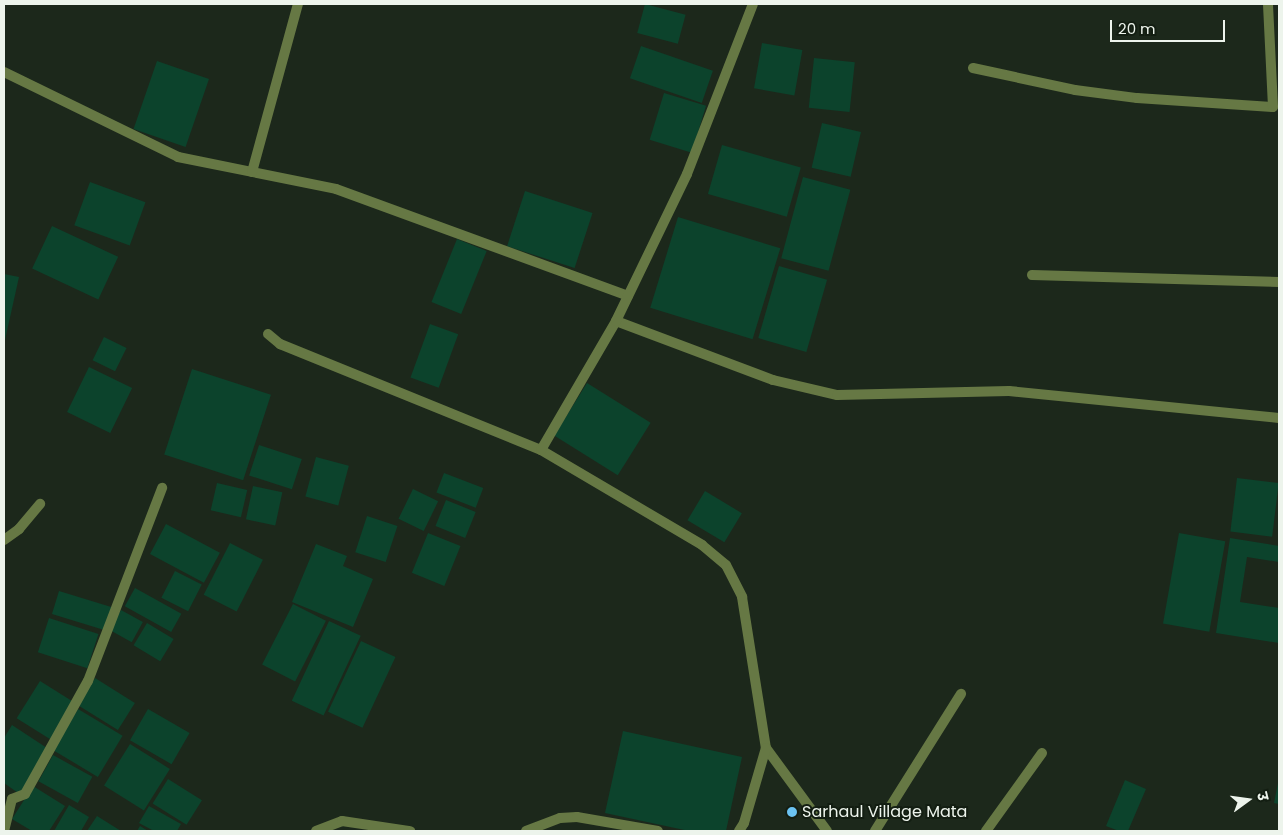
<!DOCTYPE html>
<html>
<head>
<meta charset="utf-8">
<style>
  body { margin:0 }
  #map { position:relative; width:1283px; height:835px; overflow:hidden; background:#1c281b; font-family:Poppins,"Noto Sans Devanagari",sans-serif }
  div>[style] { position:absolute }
  .building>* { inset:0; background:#0c432c; transform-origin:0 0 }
  .minor>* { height:10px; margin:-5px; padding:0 5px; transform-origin:5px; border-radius:5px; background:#667844 }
  .dots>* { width:14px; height:14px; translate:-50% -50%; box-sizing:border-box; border:2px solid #131e12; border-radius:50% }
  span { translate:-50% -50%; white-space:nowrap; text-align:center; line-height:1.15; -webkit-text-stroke:4px #131e12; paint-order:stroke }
  .poi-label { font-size:16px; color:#edf4ec }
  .left { translate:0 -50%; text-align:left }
  .frame { position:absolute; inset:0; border:5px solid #edf4ec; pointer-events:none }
  .north { position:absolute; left:1223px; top:775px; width:50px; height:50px; -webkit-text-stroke:4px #131e12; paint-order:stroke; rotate:76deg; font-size:14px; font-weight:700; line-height:20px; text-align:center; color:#edf4ec }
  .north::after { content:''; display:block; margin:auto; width:18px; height:22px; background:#edf4ec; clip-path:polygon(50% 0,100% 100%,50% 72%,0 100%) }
  .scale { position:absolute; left:1110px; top:20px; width:115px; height:22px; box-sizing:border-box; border:2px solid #edf4ec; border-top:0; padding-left:6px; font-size:15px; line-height:18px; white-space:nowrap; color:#edf4ec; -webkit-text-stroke:4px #131e12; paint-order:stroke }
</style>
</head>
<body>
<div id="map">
  <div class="building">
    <i style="left:645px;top:4px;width:42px;height:30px;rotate:15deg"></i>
    <i style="left:762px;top:43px;width:41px;height:46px;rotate:10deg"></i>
    <i style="left:641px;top:46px;width:76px;height:34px;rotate:19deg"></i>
    <i style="left:814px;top:58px;width:41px;height:50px;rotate:6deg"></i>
    <i style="left:157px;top:61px;width:55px;height:72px;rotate:19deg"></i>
    <i style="left:664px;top:93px;width:44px;height:49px;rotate:17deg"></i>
    <i style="left:822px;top:123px;width:40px;height:46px;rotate:13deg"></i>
    <i style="left:722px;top:145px;width:82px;height:51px;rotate:16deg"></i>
    <i style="left:803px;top:177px;width:49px;height:84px;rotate:15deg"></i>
    <i style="left:90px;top:182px;width:59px;height:46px;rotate:20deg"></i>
    <i style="left:525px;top:191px;width:71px;height:58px;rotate:18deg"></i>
    <i style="left:678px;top:217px;width:107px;height:95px;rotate:17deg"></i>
    <i style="left:52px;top:226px;width:73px;height:47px;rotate:25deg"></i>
    <i style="left:457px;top:239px;width:32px;height:68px;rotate:22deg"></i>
    <i style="left:779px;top:266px;width:50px;height:75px;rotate:16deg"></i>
    <i style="clip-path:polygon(4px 274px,19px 277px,5px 340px,4px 340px)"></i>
    <i style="left:430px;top:324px;width:30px;height:57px;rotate:20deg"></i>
    <i style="left:104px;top:337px;width:25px;height:26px;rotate:26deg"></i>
    <i style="left:89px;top:367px;width:48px;height:50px;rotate:26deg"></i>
    <i style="left:192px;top:369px;width:83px;height:90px;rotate:18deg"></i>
    <i style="left:587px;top:383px;width:75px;height:62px;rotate:32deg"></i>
    <i style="left:259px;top:445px;width:45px;height:32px;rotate:18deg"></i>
    <i style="left:316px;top:457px;width:34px;height:41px;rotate:15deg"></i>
    <i style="left:444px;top:473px;width:42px;height:21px;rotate:21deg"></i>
    <i style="left:1237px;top:478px;width:42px;height:54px;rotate:7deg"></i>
    <i style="left:217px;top:483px;width:31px;height:28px;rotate:13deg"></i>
    <i style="left:253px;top:486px;width:30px;height:34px;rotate:12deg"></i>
    <i style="left:413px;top:489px;width:28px;height:33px;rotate:26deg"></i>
    <i style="left:705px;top:491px;width:43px;height:34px;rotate:31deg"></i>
    <i style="left:446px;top:500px;width:32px;height:28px;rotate:22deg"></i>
    <i style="left:367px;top:516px;width:32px;height:38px;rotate:18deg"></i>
    <i style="left:166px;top:524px;width:61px;height:34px;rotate:28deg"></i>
    <i style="left:428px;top:533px;width:35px;height:43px;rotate:22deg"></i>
    <i style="left:1179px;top:533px;width:47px;height:92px;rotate:10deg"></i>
    <i style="clip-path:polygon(1230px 538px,1279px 546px,1279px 562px,1247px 557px,1240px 602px,1279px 608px,1279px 643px,1216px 633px)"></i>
    <i style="left:230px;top:543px;width:37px;height:58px;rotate:27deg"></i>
    <i style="clip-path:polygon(316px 544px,347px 556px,343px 566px,373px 579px,353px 627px,292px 602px)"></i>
    <i style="left:175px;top:571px;width:30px;height:30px;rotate:27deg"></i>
    <i style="left:135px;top:588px;width:53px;height:21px;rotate:29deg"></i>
    <i style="left:59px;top:591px;width:58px;height:24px;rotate:17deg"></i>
    <i style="left:293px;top:604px;width:37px;height:68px;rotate:27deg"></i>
    <i style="left:121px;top:610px;width:25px;height:23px;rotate:29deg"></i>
    <i style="left:49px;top:618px;width:52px;height:36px;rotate:18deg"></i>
    <i style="left:329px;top:621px;width:35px;height:88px;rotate:25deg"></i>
    <i style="left:147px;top:623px;width:31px;height:26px;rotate:31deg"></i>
    <i style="left:361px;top:641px;width:38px;height:78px;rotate:25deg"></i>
    <i style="left:95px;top:678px;width:47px;height:32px;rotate:32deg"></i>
    <i style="left:40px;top:681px;width:41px;height:44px;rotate:32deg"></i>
    <i style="left:78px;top:709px;width:52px;height:48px;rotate:31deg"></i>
    <i style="left:148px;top:709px;width:48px;height:36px;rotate:30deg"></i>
    <i style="clip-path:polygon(12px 725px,50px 750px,21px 795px,4px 783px,4px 738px)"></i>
    <i style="clip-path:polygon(623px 731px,742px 757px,726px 831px,689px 831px,605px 813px)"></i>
    <i style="left:130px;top:744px;width:47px;height:49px;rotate:32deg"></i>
    <i style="left:53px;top:755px;width:45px;height:30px;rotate:29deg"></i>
    <i style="left:168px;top:779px;width:40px;height:29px;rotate:32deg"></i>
    <i style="clip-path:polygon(1125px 780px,1146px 789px,1128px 831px,1119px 831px,1106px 826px)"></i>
    <i style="clip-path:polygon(1278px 783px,1279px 783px,1279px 804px,1274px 803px)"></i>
    <i style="clip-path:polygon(33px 786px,65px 806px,49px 831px,32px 831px,12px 819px)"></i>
    <i style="clip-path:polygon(69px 805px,89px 817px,81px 831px,54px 831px)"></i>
    <i style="clip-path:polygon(149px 806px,181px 824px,177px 831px,154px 831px,139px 823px)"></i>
    <i style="clip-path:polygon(97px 816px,121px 831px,87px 831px)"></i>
    <i style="clip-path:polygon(140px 826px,148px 831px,137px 831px)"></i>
  </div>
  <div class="minor">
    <i style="left:973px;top:68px;width:104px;rotate:12.2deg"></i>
    <i style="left:1075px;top:90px;width:63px;rotate:7.4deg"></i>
    <i style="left:1137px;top:98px;width:136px;rotate:3.8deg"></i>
    <i style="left:1273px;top:107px;width:103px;rotate:-92.8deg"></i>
    <i style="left:4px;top:72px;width:194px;rotate:26deg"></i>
    <i style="left:178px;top:157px;width:161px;rotate:11.4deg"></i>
    <i style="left:336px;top:189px;width:311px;rotate:20.1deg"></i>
    <i style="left:252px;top:172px;width:174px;rotate:-74.7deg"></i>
    <i style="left:1032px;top:275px;width:247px;rotate:1.6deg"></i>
    <i style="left:616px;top:321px;width:168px;rotate:20.6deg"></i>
    <i style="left:773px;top:380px;width:66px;rotate:13.2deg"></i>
    <i style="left:837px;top:395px;width:172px;rotate:-1.3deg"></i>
    <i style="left:1009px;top:391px;width:271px;rotate:5.7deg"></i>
    <i style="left:268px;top:334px;width:16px;rotate:40deg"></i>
    <i style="left:280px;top:344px;width:282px;rotate:22.1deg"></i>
    <i style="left:541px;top:450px;width:187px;rotate:30.5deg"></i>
    <i style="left:702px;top:545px;width:31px;rotate:40deg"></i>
    <i style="left:726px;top:565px;width:36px;rotate:63deg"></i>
    <i style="left:742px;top:597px;width:153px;rotate:81deg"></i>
    <i style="left:766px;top:748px;width:103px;rotate:53.7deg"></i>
    <i style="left:541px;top:450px;width:149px;rotate:-59.8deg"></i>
    <i style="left:616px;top:321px;width:163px;rotate:-64.2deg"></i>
    <i style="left:687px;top:174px;width:182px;rotate:-68.8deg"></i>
    <i style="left:4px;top:540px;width:19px;rotate:-36deg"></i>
    <i style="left:19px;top:529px;width:33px;rotate:-50deg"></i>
    <i style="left:4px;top:831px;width:33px;rotate:-76deg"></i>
    <i style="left:12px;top:799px;width:14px;rotate:-21deg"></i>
    <i style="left:25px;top:794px;width:129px;rotate:-60.9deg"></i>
    <i style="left:88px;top:681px;width:207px;rotate:-69deg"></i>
    <i style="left:316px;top:831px;width:28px;rotate:-21deg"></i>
    <i style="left:342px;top:821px;width:69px;rotate:8.4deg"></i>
    <i style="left:526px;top:831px;width:36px;rotate:-21deg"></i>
    <i style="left:560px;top:818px;width:17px;rotate:-3deg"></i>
    <i style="left:577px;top:817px;width:82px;rotate:9.8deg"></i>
    <i style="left:739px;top:831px;width:9px;rotate:-58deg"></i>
    <i style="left:744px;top:823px;width:78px;rotate:-73.7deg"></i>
    <i style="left:875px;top:831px;width:162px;rotate:-57.9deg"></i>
    <i style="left:986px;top:831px;width:96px;rotate:-54.3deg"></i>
  </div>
  <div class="dots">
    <i style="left:792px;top:812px;background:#6bc3f2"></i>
  </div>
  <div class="poi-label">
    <span class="left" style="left:802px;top:812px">Sarhaul Village Mata</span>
  </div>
  <div class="frame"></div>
  <div class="north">उ</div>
  <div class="scale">20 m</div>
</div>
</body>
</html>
